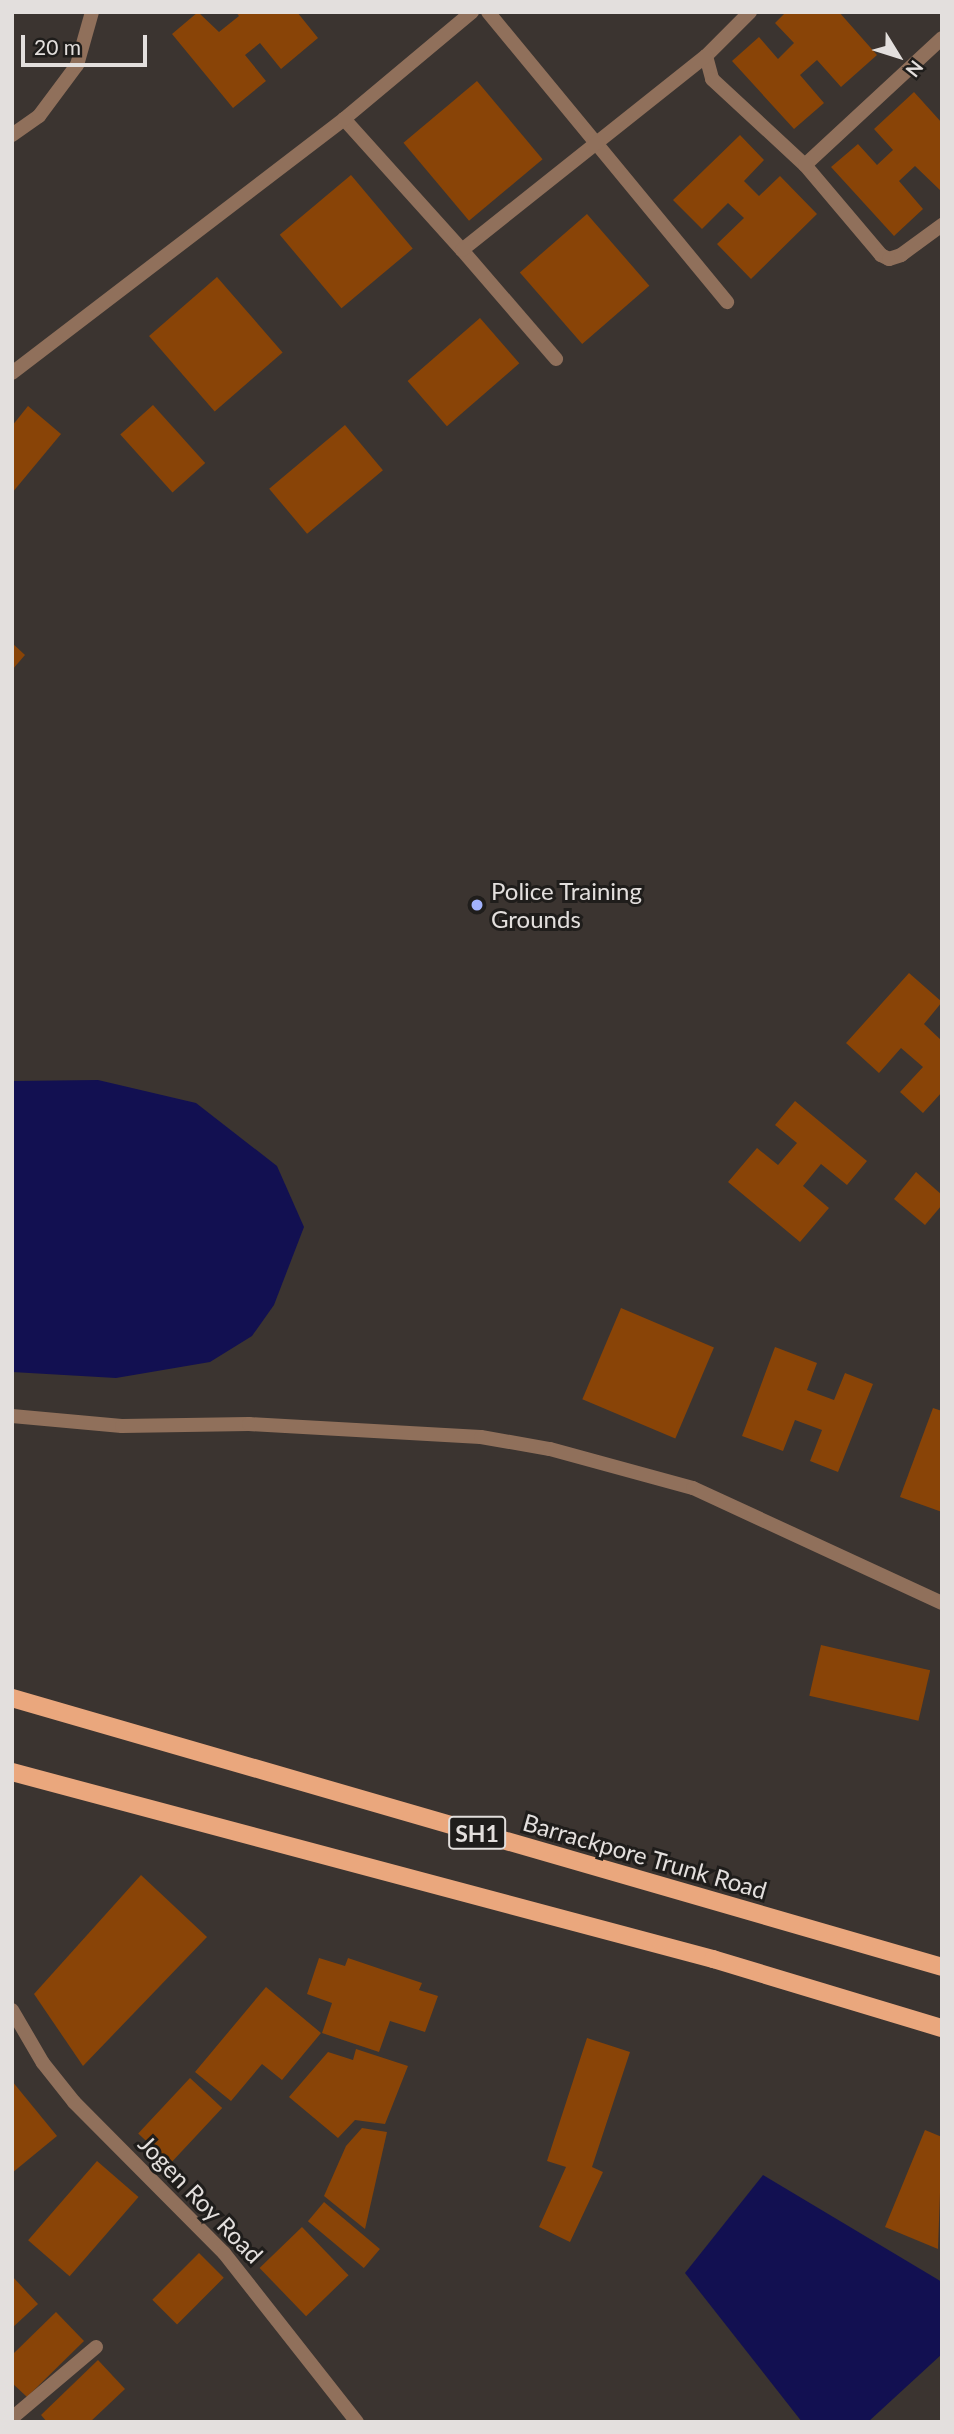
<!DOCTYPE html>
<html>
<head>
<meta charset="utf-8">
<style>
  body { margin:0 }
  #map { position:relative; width:954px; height:2434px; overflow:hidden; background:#3b3430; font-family:Lato,sans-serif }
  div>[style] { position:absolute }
  .water>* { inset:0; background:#121051 }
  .building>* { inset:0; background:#894407; transform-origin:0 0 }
  .service>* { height:14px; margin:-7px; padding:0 7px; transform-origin:7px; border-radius:7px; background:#90705b }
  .minor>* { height:14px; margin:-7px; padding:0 7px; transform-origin:7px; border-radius:7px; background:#90705b }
  .primary>* { height:18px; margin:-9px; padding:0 9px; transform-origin:9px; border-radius:9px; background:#eaa77d }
  .dots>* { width:19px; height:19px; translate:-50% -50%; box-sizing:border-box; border:4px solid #1f1d1b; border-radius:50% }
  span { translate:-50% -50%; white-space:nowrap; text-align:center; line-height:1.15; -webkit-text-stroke:6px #1f1d1b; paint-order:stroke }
  .shield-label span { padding:2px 5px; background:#1f1d1b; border:2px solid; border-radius:5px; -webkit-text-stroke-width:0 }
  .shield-label { font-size:23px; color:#e3dfdd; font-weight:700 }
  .poi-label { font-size:24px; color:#e3dfdd }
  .left { translate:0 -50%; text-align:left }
  .street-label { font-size:24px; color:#e3dfdd }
  .frame { position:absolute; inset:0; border:14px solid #e3dfdd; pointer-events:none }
  .north { position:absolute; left:863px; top:21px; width:70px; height:70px; -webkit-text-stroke:5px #1f1d1b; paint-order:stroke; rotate:128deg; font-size:19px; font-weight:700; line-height:28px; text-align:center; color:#e3dfdd }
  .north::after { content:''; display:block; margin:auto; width:24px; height:32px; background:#e3dfdd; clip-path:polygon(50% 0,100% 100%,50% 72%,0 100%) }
  .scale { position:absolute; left:21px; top:35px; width:126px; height:32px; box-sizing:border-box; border:4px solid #e3dfdd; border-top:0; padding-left:9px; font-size:21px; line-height:24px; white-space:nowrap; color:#e3dfdd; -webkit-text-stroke:5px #1f1d1b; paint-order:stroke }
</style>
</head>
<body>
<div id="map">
  <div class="water">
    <i style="clip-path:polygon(98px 1080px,196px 1103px,277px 1166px,304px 1227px,274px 1305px,252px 1336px,210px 1362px,116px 1378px,12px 1372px,12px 1081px)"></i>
    <i style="clip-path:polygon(763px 2175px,942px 2282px,942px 2354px,868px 2422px,802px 2422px,685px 2273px)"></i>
  </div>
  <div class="building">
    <i style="clip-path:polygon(198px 12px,219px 32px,239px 16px,236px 12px,297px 12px,318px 38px,281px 69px,260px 43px,245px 55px,266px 81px,233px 108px,172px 34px)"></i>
    <i style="clip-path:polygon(786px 12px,839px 12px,877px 55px,841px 87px,817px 60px,800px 75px,824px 103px,794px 129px,732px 61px,759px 37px,778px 59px,794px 43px,775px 23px)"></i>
    <i style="left:477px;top:81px;width:102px;height:96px;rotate:50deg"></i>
    <i style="clip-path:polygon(914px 92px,942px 123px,942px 192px,915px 166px,899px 181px,923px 209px,894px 236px,831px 167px,858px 144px,877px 165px,893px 150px,874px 129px)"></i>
    <i style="clip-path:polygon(740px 135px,764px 160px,744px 181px,759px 196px,780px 176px,817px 214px,751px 279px,717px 244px,744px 218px,728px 203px,702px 229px,673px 200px)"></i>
    <i style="left:351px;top:175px;width:96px;height:93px;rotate:50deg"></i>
    <i style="left:587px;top:214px;width:95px;height:89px;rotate:49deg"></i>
    <i style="left:217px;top:277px;width:100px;height:90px;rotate:49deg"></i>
    <i style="left:480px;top:318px;width:60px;height:96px;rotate:49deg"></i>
    <i style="left:153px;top:405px;width:78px;height:44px;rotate:48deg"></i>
    <i style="clip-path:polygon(28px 406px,61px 434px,12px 493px,12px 426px)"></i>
    <i style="left:345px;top:425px;width:59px;height:99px;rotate:50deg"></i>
    <i style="clip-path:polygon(12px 643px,25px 655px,12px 670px)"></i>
    <i style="clip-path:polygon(909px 973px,942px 1002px,924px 1024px,942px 1041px,942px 1092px,923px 1113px,900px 1092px,923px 1067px,901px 1048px,879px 1073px,846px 1043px)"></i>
    <i style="clip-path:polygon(795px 1101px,867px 1161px,847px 1185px,821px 1164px,803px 1186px,829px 1208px,800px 1242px,728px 1182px,757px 1148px,778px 1165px,797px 1143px,775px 1125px)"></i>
    <i style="clip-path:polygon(916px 1172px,942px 1195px,942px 1205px,925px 1225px,894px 1199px)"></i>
    <i style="left:621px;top:1308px;width:101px;height:99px;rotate:23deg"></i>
    <i style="clip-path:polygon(775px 1347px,817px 1363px,807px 1390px,834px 1400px,845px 1373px,873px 1384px,838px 1472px,810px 1461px,822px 1430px,795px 1420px,783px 1451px,742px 1436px)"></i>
    <i style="clip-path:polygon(933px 1408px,942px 1411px,942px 1512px,900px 1497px)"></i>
    <i style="left:821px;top:1645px;width:112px;height:52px;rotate:13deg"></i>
    <i style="clip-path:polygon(141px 1875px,207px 1937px,83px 2066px,34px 1994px)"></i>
    <i style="clip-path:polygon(319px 1958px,345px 1966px,348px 1958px,422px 1983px,419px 1990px,438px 1996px,425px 2032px,390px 2021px,379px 2052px,322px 2033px,332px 2003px,307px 1994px)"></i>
    <i style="clip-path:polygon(266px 1987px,321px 2033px,282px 2080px,262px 2064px,231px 2101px,195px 2072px)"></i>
    <i style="clip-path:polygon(587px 2038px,630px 2052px,592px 2167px,603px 2172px,570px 2242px,539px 2227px,566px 2167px,547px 2161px)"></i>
    <i style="clip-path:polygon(356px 2049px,408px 2066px,385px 2124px,355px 2120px,338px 2138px,289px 2097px,328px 2052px,353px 2060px)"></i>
    <i style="left:190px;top:2078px;width:44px;height:76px;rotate:43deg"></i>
    <i style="clip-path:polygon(12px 2081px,57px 2136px,12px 2173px)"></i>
    <i style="clip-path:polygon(362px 2128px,387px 2132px,365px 2229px,324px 2196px,346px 2146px)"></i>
    <i style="clip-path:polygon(925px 2130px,942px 2137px,938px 2249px,885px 2227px)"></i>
    <i style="left:97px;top:2161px;width:55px;height:105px;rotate:41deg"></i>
    <i style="left:324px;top:2202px;width:73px;height:25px;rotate:40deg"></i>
    <i style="left:302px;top:2227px;width:67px;height:59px;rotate:46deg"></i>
    <i style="left:199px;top:2253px;width:35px;height:66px;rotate:45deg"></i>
    <i style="clip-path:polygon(12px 2276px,38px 2304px,12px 2328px)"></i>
    <i style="clip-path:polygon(56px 2312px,84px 2341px,27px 2397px,12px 2383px,12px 2355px)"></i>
    <i style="clip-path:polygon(98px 2360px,125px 2389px,90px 2422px,47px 2422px,41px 2415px)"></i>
  </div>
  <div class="service">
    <i style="left:462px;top:250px;width:144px;rotate:49.2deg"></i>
  </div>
  <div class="minor">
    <i style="left:488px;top:12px;width:376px;rotate:50.5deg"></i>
    <i style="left:750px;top:12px;width:62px;rotate:135deg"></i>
    <i style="left:706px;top:56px;width:24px;rotate:75deg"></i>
    <i style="left:712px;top:79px;width:127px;rotate:42.8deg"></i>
    <i style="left:805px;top:165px;width:118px;rotate:49.8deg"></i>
    <i style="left:881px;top:255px;width:9px;rotate:27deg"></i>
    <i style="left:889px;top:259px;width:13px;rotate:-18deg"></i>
    <i style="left:901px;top:255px;width:51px;rotate:-36.2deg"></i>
    <i style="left:344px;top:119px;width:176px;rotate:48deg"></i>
    <i style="left:462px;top:250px;width:312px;rotate:-38.5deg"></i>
    <i style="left:12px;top:135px;width:33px;rotate:-35deg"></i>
    <i style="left:39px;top:116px;width:64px;rotate:-53.3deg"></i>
    <i style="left:77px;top:65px;width:55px;rotate:-74.2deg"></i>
    <i style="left:805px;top:165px;width:187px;rotate:-42.8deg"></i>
    <i style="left:12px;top:373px;width:418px;rotate:-37.4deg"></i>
    <i style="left:344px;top:119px;width:167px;rotate:-39.9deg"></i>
    <i style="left:12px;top:1416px;width:110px;rotate:5.2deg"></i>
    <i style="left:122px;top:1426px;width:127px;rotate:-0.9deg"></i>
    <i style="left:249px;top:1424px;width:232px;rotate:3.2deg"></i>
    <i style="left:481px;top:1437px;width:70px;rotate:9.9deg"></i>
    <i style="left:550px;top:1449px;width:148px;rotate:15.3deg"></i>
    <i style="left:693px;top:1488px;width:274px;rotate:24.8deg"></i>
    <i style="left:12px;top:2010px;width:61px;rotate:59.7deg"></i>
    <i style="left:43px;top:2063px;width:50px;rotate:51.5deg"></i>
    <i style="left:74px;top:2102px;width:213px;rotate:45.2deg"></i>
    <i style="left:224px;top:2253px;width:215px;rotate:51.8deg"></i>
    <i style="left:12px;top:2418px;width:110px;rotate:-40.2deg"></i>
  </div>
  <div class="primary">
    <i style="left:12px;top:1698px;width:968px;rotate:16.13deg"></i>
    <i style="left:12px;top:1772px;width:726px;rotate:14.94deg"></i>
    <i style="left:713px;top:1959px;width:239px;rotate:16.8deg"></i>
  </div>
  <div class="dots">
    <i style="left:477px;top:905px;background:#a2b2fd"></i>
  </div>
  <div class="shield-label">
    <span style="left:477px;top:1833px">SH1</span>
  </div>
  <div class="poi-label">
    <span class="left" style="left:491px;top:905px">Police Training<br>Grounds</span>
  </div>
  <div class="street-label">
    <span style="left:645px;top:1856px;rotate:16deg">Barrackpore Trunk Road</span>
    <span style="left:201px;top:2199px;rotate:46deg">Jogen Roy Road</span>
  </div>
  <div class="frame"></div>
  <div class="north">N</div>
  <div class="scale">20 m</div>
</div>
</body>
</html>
